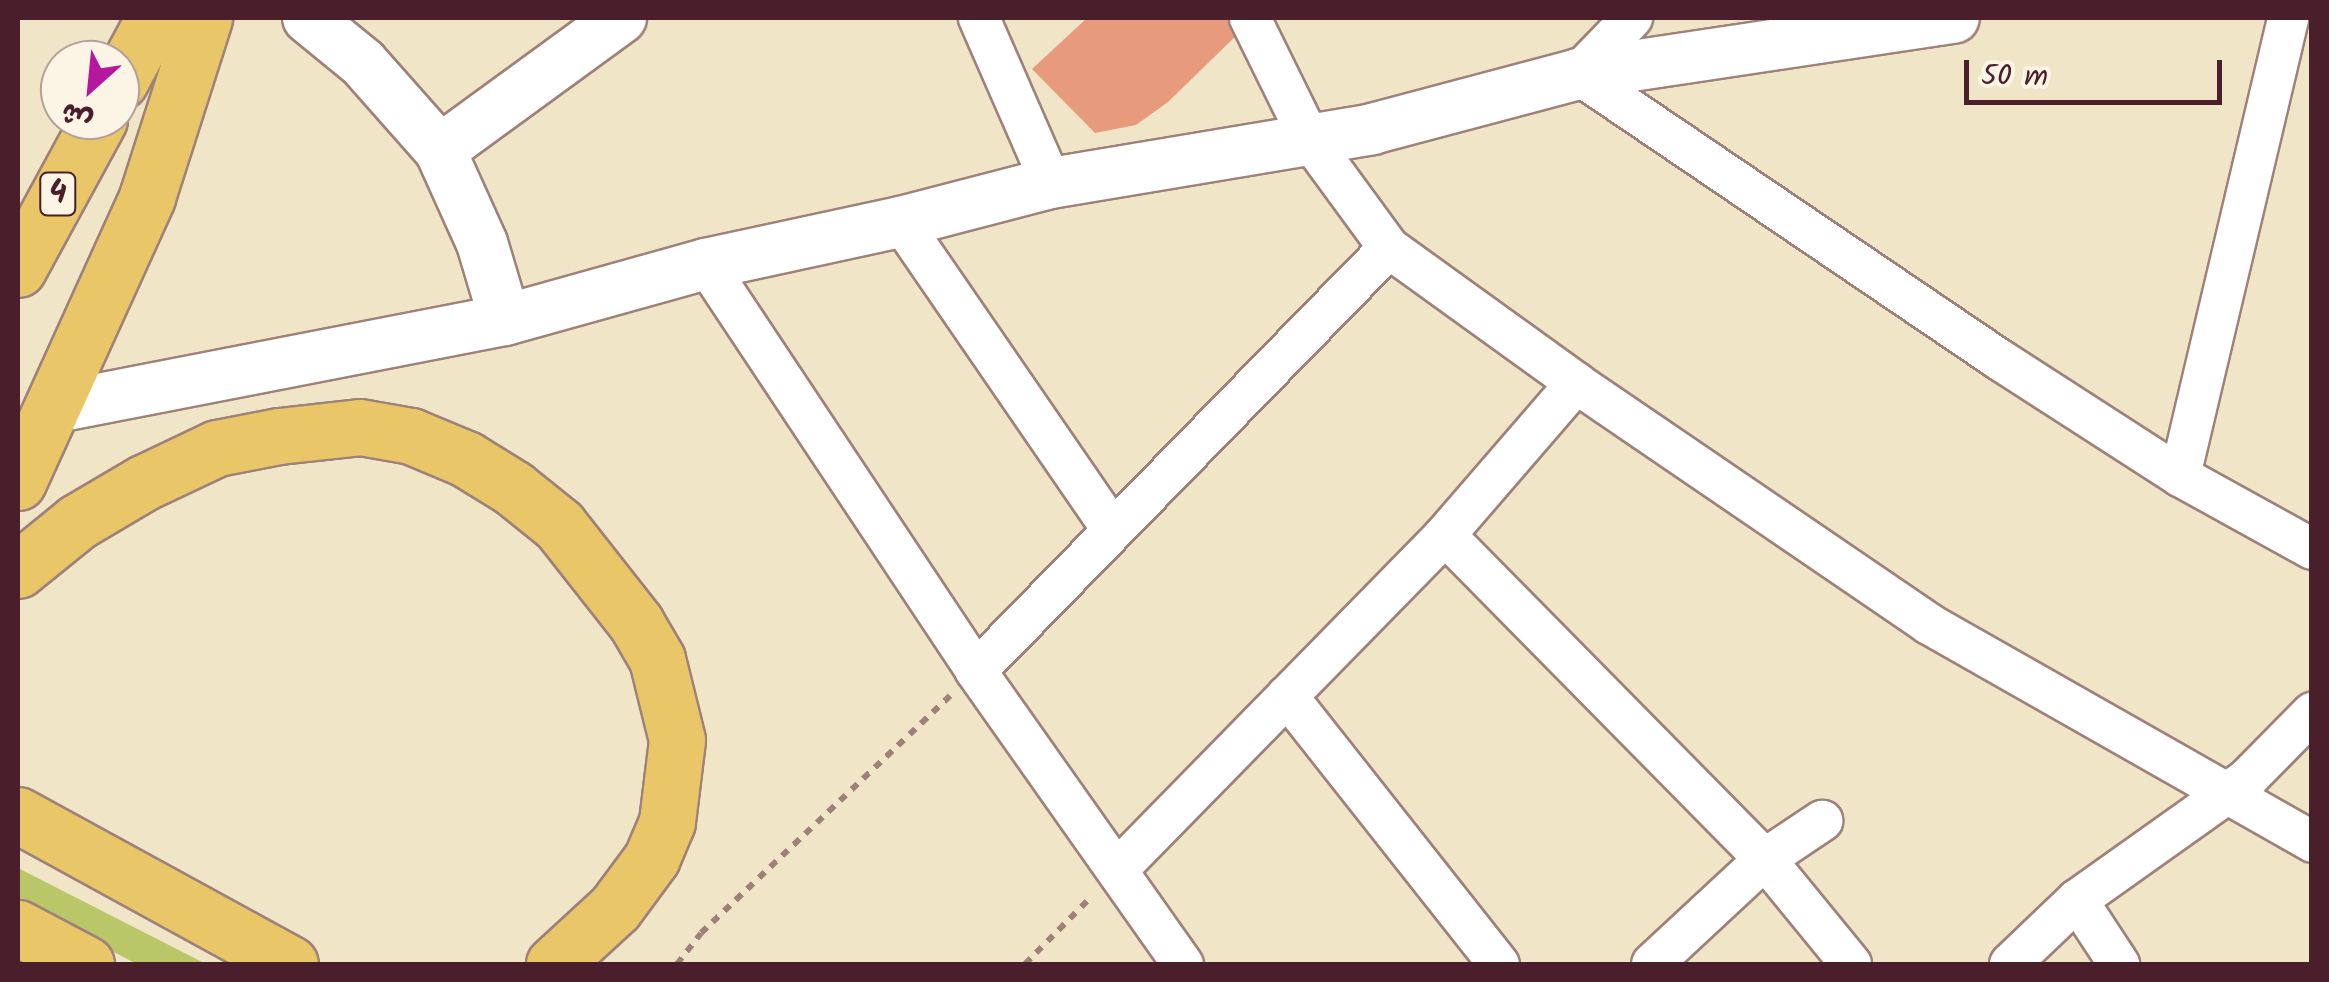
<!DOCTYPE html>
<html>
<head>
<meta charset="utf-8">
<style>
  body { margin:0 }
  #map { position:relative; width:2329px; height:982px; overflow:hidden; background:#f1e5c8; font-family:Kalam,"Playpen Sans Arabic",sans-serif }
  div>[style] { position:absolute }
  .green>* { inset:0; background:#b9c769 }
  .building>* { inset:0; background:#e89a7d }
  .path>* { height:6px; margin-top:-3px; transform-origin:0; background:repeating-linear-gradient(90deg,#9e827a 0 8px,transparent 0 16px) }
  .roads { filter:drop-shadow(2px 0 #9e827a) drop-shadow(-2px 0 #9e827a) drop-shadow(0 2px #9e827a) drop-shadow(0 -2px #9e827a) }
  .minor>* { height:40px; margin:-20px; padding:0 20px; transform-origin:20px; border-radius:20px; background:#fff }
  .tertiary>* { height:50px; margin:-25px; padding:0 25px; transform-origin:25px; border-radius:25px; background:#fff }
  .trunk>* { height:55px; margin:-27.5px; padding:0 27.5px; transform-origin:27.5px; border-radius:27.5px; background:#e9c769 }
  span { translate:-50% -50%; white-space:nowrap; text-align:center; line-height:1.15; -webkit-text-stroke:9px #fcf5e5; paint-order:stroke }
  .shield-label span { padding:2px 8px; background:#fcf5e5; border:2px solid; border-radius:8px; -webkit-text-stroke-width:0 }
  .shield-label { font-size:32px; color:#4a1f2b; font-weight:700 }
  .frame { position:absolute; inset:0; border:20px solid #4a1f2b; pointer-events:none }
  .north { position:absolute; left:40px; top:40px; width:100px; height:100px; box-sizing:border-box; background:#fcf5e5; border:2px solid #b59f9b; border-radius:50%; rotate:207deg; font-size:28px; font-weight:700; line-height:40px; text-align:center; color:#4a1f2b }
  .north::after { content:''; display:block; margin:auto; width:35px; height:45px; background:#b5179e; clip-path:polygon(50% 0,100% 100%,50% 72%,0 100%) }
  .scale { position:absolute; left:1964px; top:60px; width:258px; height:45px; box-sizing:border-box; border:5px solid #4a1f2b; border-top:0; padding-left:12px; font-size:30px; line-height:35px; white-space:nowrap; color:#4a1f2b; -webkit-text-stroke:8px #fcf5e5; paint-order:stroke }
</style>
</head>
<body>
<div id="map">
  <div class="green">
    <i style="clip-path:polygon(18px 868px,206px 964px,137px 964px,18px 903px)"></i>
  </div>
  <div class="building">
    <i style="clip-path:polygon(1087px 18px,1228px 18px,1242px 30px,1168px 102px,1136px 125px,1095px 133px,1032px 69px)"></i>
  </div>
  <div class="path">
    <i style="left:677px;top:964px;width:39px;rotate:-52deg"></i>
    <i style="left:701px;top:933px;width:344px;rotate:-43.6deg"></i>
    <i style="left:1025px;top:964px;width:95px;rotate:-45.4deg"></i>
  </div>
  <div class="roads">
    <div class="minor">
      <i style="left:979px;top:18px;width:180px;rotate:66.4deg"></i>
      <i style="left:1250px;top:18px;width:136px;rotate:63.8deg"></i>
      <i style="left:1310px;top:140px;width:134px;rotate:53.8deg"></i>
      <i style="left:1389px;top:248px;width:231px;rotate:35.8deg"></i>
      <i style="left:1576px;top:383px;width:427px;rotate:34.3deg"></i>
      <i style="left:1929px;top:624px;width:441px;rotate:29.6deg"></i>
      <i style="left:1632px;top:18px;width:78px;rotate:134deg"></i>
      <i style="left:1578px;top:74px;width:510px;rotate:34.13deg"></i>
      <i style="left:2000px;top:360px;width:214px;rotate:32.8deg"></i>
      <i style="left:2180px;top:476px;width:151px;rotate:28.9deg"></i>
      <i style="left:901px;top:222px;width:373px;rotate:55.5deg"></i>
      <i style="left:706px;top:264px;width:488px;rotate:56.4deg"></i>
      <i style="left:976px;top:671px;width:359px;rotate:54.8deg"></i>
      <i style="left:2180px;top:476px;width:471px;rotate:-76.7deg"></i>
      <i style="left:1445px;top:535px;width:455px;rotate:45.4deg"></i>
      <i style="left:1765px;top:859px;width:136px;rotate:50.7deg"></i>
      <i style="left:976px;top:671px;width:591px;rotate:-45.69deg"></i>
      <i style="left:1287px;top:696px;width:342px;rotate:51.7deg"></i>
      <i style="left:1117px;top:870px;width:469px;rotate:-45.6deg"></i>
      <i style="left:1445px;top:535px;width:201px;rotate:-49.2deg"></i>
      <i style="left:2077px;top:900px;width:77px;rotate:56.7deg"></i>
      <i style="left:1652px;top:964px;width:154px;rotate:-42.9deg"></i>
      <i style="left:1765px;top:859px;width:69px;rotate:-33.7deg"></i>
      <i style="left:2010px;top:964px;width:93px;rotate:-43.7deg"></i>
      <i style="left:2077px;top:900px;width:209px;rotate:-35.4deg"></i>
      <i style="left:2247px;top:779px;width:93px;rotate:-45.4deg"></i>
    </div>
    <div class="tertiary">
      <i style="left:308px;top:18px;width:71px;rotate:39.3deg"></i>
      <i style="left:363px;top:63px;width:116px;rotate:48.5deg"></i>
      <i style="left:440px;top:150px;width:102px;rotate:65.7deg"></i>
      <i style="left:482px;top:243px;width:80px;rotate:73.4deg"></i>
      <i style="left:440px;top:150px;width:224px;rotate:-36.1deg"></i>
      <i style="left:52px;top:408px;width:461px;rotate:-11deg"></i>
      <i style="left:505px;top:320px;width:209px;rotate:-15.6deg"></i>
      <i style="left:706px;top:264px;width:199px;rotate:-12.2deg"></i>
      <i style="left:901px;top:222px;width:155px;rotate:-14.6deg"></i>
      <i style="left:1051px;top:183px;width:326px;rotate:-9.5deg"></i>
      <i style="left:1372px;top:129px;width:213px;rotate:-14.9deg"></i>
      <i style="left:1578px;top:74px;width:380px;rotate:-8.5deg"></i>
    </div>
    <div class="trunk">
      <i style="left:120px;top:81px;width:72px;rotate:-61.6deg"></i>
      <i style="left:18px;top:269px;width:170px;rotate:-61.5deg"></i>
      <i style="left:18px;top:482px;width:313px;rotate:-65.6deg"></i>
      <i style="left:147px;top:197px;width:188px;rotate:-72.3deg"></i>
      <i style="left:18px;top:570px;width:76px;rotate:-39.1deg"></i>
      <i style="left:77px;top:522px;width:77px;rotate:-30.6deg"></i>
      <i style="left:143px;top:483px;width:82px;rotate:-25.3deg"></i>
      <i style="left:217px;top:448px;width:63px;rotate:-11deg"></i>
      <i style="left:279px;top:436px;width:81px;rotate:-6.3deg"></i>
      <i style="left:360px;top:427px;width:52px;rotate:10deg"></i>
      <i style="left:411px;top:436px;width:60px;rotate:22.7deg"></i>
      <i style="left:466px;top:459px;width:55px;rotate:31.7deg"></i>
      <i style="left:513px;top:488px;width:59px;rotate:38.8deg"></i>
      <i style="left:559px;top:525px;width:125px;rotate:51.8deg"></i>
      <i style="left:636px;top:623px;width:42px;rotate:59.7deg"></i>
      <i style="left:657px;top:659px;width:83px;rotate:76.1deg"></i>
      <i style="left:677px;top:740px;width:83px;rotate:97deg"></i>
      <i style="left:667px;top:822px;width:39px;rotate:113deg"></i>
      <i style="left:652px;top:858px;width:62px;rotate:126.5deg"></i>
      <i style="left:615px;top:908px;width:83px;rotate:137.4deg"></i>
      <i style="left:18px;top:815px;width:310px;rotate:28.7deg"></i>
      <i style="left:18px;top:928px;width:77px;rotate:27.9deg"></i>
    </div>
  </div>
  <div class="shield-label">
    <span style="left:58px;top:194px">4</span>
  </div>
  <div class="frame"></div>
  <div class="north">ش</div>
  <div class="scale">50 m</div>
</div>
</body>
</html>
